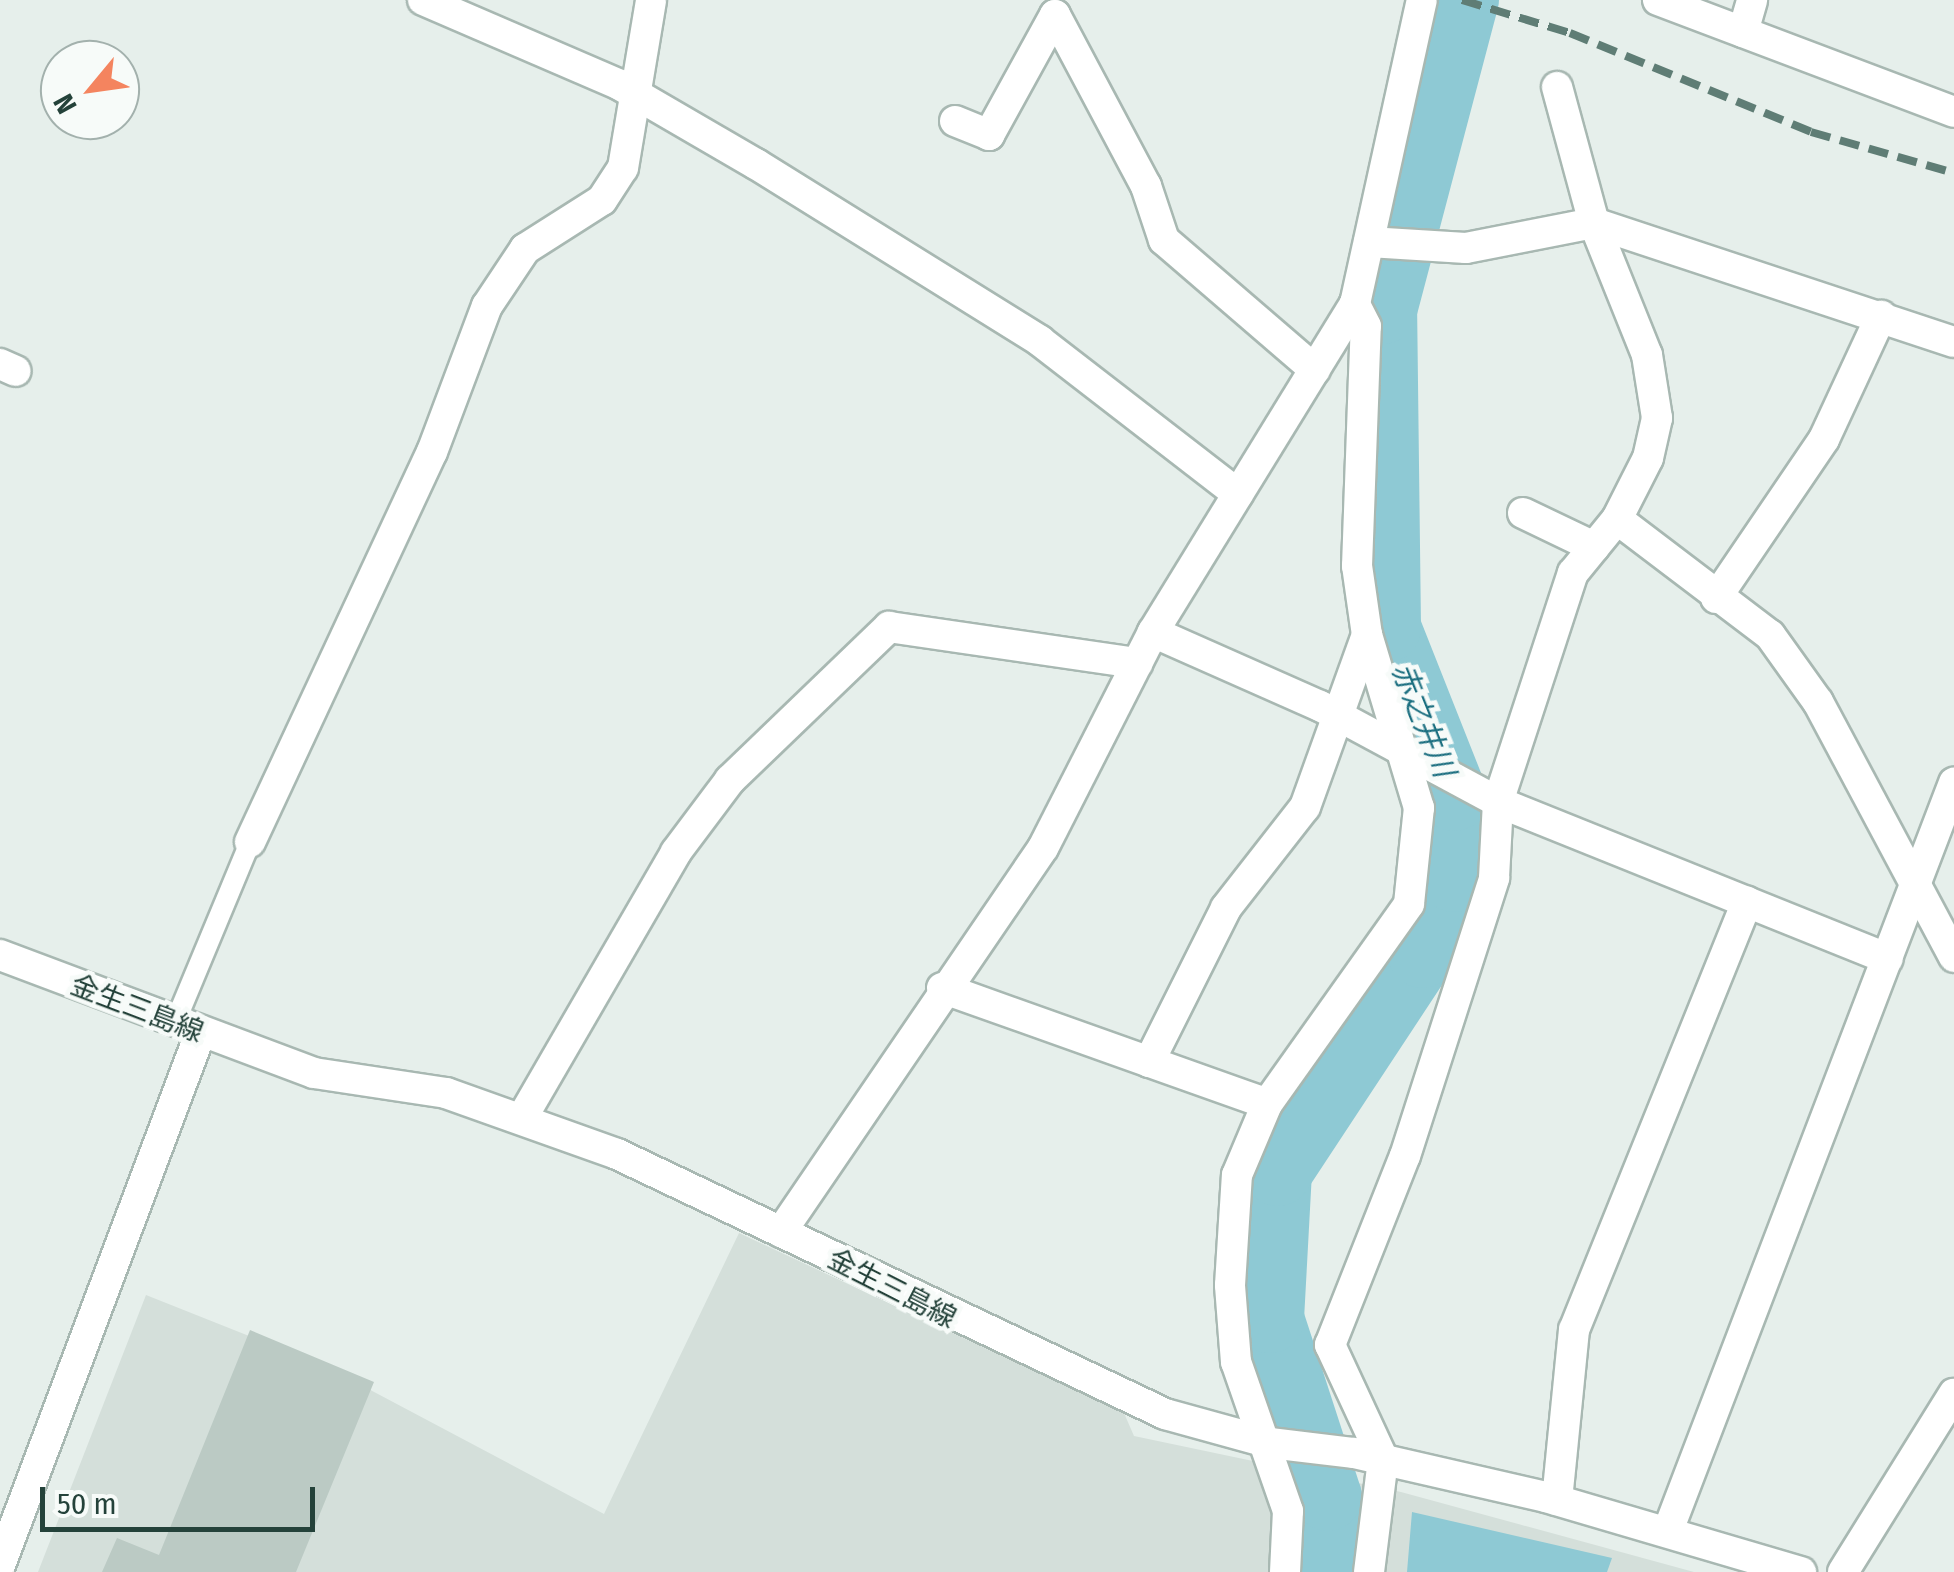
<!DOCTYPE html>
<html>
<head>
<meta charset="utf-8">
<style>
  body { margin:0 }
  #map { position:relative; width:1954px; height:1572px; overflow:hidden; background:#e6efeb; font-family:"Fira Sans Condensed","Noto Sans JP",sans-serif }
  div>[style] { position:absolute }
  .built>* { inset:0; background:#d4dfda }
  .water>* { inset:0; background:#8ec9d4 }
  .river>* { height:68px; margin:-34px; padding:0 34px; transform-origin:34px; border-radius:34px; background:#8ec9d4 }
  .building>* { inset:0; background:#bbcac4 }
  .roads { filter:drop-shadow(2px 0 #a8b8b2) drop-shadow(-2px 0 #a8b8b2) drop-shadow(0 2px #a8b8b2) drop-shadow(0 -2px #a8b8b2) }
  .service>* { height:20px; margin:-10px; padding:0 10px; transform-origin:10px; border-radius:10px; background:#fff }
  .minor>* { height:30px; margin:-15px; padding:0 15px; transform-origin:15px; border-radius:15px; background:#fff }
  .tertiary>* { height:30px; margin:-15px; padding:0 15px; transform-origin:15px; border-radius:15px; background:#fff }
  .secondary>* { height:30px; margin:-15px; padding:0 15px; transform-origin:15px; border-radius:15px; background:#fff }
  .rail>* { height:8px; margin-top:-4px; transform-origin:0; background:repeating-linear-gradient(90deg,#5f7d75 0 20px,transparent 0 30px) }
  span { translate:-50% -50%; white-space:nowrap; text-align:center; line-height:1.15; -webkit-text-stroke:9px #f7fbf9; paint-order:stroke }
  .street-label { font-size:28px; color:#24423a }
  .water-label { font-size:30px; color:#1c6f80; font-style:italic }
  .north { position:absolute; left:40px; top:40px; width:100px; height:100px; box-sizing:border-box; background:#f7fbf9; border:2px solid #a3b1ad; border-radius:50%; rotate:241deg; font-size:28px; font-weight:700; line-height:40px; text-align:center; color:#24423a }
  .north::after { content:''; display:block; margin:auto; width:35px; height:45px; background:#f4845f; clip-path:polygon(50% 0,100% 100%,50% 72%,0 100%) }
  .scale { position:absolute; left:40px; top:1487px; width:275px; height:45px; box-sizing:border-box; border:5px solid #24423a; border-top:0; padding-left:12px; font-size:30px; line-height:35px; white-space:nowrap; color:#24423a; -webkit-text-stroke:8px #f7fbf9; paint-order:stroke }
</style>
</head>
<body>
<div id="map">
  <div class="built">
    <i style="clip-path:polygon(739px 1233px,1124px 1413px,1134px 1436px,1401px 1492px,1694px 1572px,38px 1572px,146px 1295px,327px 1367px,604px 1514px)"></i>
  </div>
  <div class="water">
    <i style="clip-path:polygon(1412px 1512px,1612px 1558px,1607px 1572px,1407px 1572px)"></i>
  </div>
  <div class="river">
    <i style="left:1323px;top:1572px;width:75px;rotate:-86.2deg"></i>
    <i style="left:1328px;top:1497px;width:187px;rotate:-108deg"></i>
    <i style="left:1270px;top:1319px;width:147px;rotate:-86.9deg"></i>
    <i style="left:1278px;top:1172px;width:261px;rotate:-56.6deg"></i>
    <i style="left:1422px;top:954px;width:82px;rotate:-67.2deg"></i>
    <i style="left:1454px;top:878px;width:81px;rotate:-90deg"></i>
    <i style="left:1454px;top:797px;width:182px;rotate:-111.6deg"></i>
    <i style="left:1387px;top:628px;width:318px;rotate:-90.7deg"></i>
    <i style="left:1383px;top:310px;width:321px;rotate:-75.2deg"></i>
  </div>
  <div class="building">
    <i style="clip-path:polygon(250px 1330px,374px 1382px,296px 1572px,102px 1572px,117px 1538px,159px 1555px)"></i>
  </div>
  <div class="roads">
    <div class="service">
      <i style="left:174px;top:1025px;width:198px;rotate:-67.4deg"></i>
    </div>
    <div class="minor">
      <i style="left:423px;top:0;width:215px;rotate:23.3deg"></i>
      <i style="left:620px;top:85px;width:157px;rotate:30.2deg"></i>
      <i style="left:756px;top:164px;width:335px;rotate:31.9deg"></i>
      <i style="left:1040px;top:341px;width:250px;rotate:37.7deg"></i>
      <i style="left:1658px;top:0;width:316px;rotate:20.7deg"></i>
      <i style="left:1743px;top:32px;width:33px;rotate:-74deg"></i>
      <i style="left:955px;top:121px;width:37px;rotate:22deg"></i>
      <i style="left:989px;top:135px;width:137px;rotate:-61.2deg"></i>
      <i style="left:1055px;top:15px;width:194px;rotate:62deg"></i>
      <i style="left:1146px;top:186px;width:57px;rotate:71.6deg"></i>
      <i style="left:1164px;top:240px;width:199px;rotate:40.7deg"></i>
      <i style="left:1369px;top:242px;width:97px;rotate:3.5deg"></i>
      <i style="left:1466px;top:248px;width:130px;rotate:-11.1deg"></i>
      <i style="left:1594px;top:223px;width:379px;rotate:18.3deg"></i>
      <i style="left:0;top:364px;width:17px;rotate:24deg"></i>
      <i style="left:1523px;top:513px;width:79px;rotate:25.6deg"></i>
      <i style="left:1617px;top:519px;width:192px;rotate:37.2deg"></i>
      <i style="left:1770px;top:635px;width:82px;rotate:54.4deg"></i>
      <i style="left:1818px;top:702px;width:289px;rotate:61.9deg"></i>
      <i style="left:1716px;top:598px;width:192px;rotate:-55.8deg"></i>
      <i style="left:1824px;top:439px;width:136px;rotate:-65.1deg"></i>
      <i style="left:1153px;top:632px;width:183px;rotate:23.9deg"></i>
      <i style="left:1320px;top:706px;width:202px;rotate:28.3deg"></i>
      <i style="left:1498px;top:802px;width:420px;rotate:21.9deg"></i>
      <i style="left:250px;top:842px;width:430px;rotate:-65deg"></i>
      <i style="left:432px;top:452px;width:156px;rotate:-69.4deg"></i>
      <i style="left:487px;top:306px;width:69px;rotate:-56.3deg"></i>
      <i style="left:525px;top:249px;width:91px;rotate:-32.5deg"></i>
      <i style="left:602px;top:200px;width:38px;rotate:-57deg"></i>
      <i style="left:623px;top:168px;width:170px;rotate:-80.5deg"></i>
      <i style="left:942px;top:988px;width:345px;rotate:19.6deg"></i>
      <i style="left:1149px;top:1062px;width:172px;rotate:-63.4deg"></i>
      <i style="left:1226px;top:908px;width:128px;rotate:-52deg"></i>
      <i style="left:1305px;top:807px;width:183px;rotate:-70.2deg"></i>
      <i style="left:522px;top:1118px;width:307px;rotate:-59.9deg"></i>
      <i style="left:676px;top:852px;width:90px;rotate:-53.1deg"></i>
      <i style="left:730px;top:780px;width:221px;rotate:-43.9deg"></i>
      <i style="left:889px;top:627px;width:251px;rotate:8.3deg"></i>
      <i style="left:781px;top:1232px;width:465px;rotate:-55.7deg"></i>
      <i style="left:1043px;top:848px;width:242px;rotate:-63deg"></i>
      <i style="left:1153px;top:632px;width:385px;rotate:-58.4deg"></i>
      <i style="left:1355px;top:304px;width:311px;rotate:-77.6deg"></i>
      <i style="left:1557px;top:1500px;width:171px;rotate:-84.3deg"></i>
      <i style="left:1574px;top:1330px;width:462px;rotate:-68deg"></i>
      <i style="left:1669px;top:1528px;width:798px;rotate:-69.07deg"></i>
      <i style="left:1285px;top:1572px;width:61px;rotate:-87.2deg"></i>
      <i style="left:1288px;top:1511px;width:158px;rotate:-109.2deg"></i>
      <i style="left:1236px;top:1362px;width:77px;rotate:-94.5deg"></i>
      <i style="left:1230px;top:1285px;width:110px;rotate:-86.4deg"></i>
      <i style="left:1237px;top:1175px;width:77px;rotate:-67.1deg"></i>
      <i style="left:1267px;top:1104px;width:245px;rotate:-54.6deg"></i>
      <i style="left:1409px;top:904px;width:97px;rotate:-84.1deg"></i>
      <i style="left:1419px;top:808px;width:181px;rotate:-106.7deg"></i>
      <i style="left:1367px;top:635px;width:70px;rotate:-98.2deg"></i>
      <i style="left:1357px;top:566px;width:240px;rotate:-87.9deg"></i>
      <i style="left:1366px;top:326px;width:25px;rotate:-117deg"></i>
      <i style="left:1369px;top:1572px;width:114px;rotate:-82.9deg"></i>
      <i style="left:1383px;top:1459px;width:126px;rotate:-114.9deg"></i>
      <i style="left:1330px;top:1345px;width:203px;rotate:-68.4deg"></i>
      <i style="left:1405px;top:1156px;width:292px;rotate:-72.2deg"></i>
      <i style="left:1494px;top:878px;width:76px;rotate:-87deg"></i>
      <i style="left:1498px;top:802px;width:241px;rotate:-71.9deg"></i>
      <i style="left:1573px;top:573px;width:70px;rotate:-50.8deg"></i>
      <i style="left:1617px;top:519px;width:68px;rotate:-63.1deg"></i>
      <i style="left:1648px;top:458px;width:41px;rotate:-77.3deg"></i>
      <i style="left:1657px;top:418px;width:64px;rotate:-99deg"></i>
      <i style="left:1647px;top:355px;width:142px;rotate:-111.9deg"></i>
      <i style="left:1594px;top:223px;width:141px;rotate:-105.2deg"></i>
      <i style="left:1843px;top:1572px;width:210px;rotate:-58.1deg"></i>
    </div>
    <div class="tertiary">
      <i style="left:0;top:1565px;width:567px;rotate:-69.36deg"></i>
    </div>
    <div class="secondary">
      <i style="left:0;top:955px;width:335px;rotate:20.6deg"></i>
      <i style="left:314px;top:1073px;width:134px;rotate:8.6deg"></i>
      <i style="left:446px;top:1093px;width:182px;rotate:19.6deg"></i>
      <i style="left:617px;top:1154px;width:607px;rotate:25.38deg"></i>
      <i style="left:1165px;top:1414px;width:109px;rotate:15.4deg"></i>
      <i style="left:1270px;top:1443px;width:85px;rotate:6.8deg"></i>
      <i style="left:1354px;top:1453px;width:197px;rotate:12.9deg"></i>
      <i style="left:1546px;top:1497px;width:266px;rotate:16.4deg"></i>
    </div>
  </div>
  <div class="rail">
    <i style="left:1462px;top:0;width:113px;rotate:17deg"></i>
    <i style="left:1570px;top:33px;width:261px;rotate:22.3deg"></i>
    <i style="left:1811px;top:132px;width:149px;rotate:16deg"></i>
  </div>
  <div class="street-label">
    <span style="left:137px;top:1009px;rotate:21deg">金生三島線</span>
    <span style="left:892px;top:1289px;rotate:27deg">金生三島線</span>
  </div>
  <div class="water-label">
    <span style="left:1423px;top:720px;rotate:68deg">赤之井川</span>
  </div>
  <div class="north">N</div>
  <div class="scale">50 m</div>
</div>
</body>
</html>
